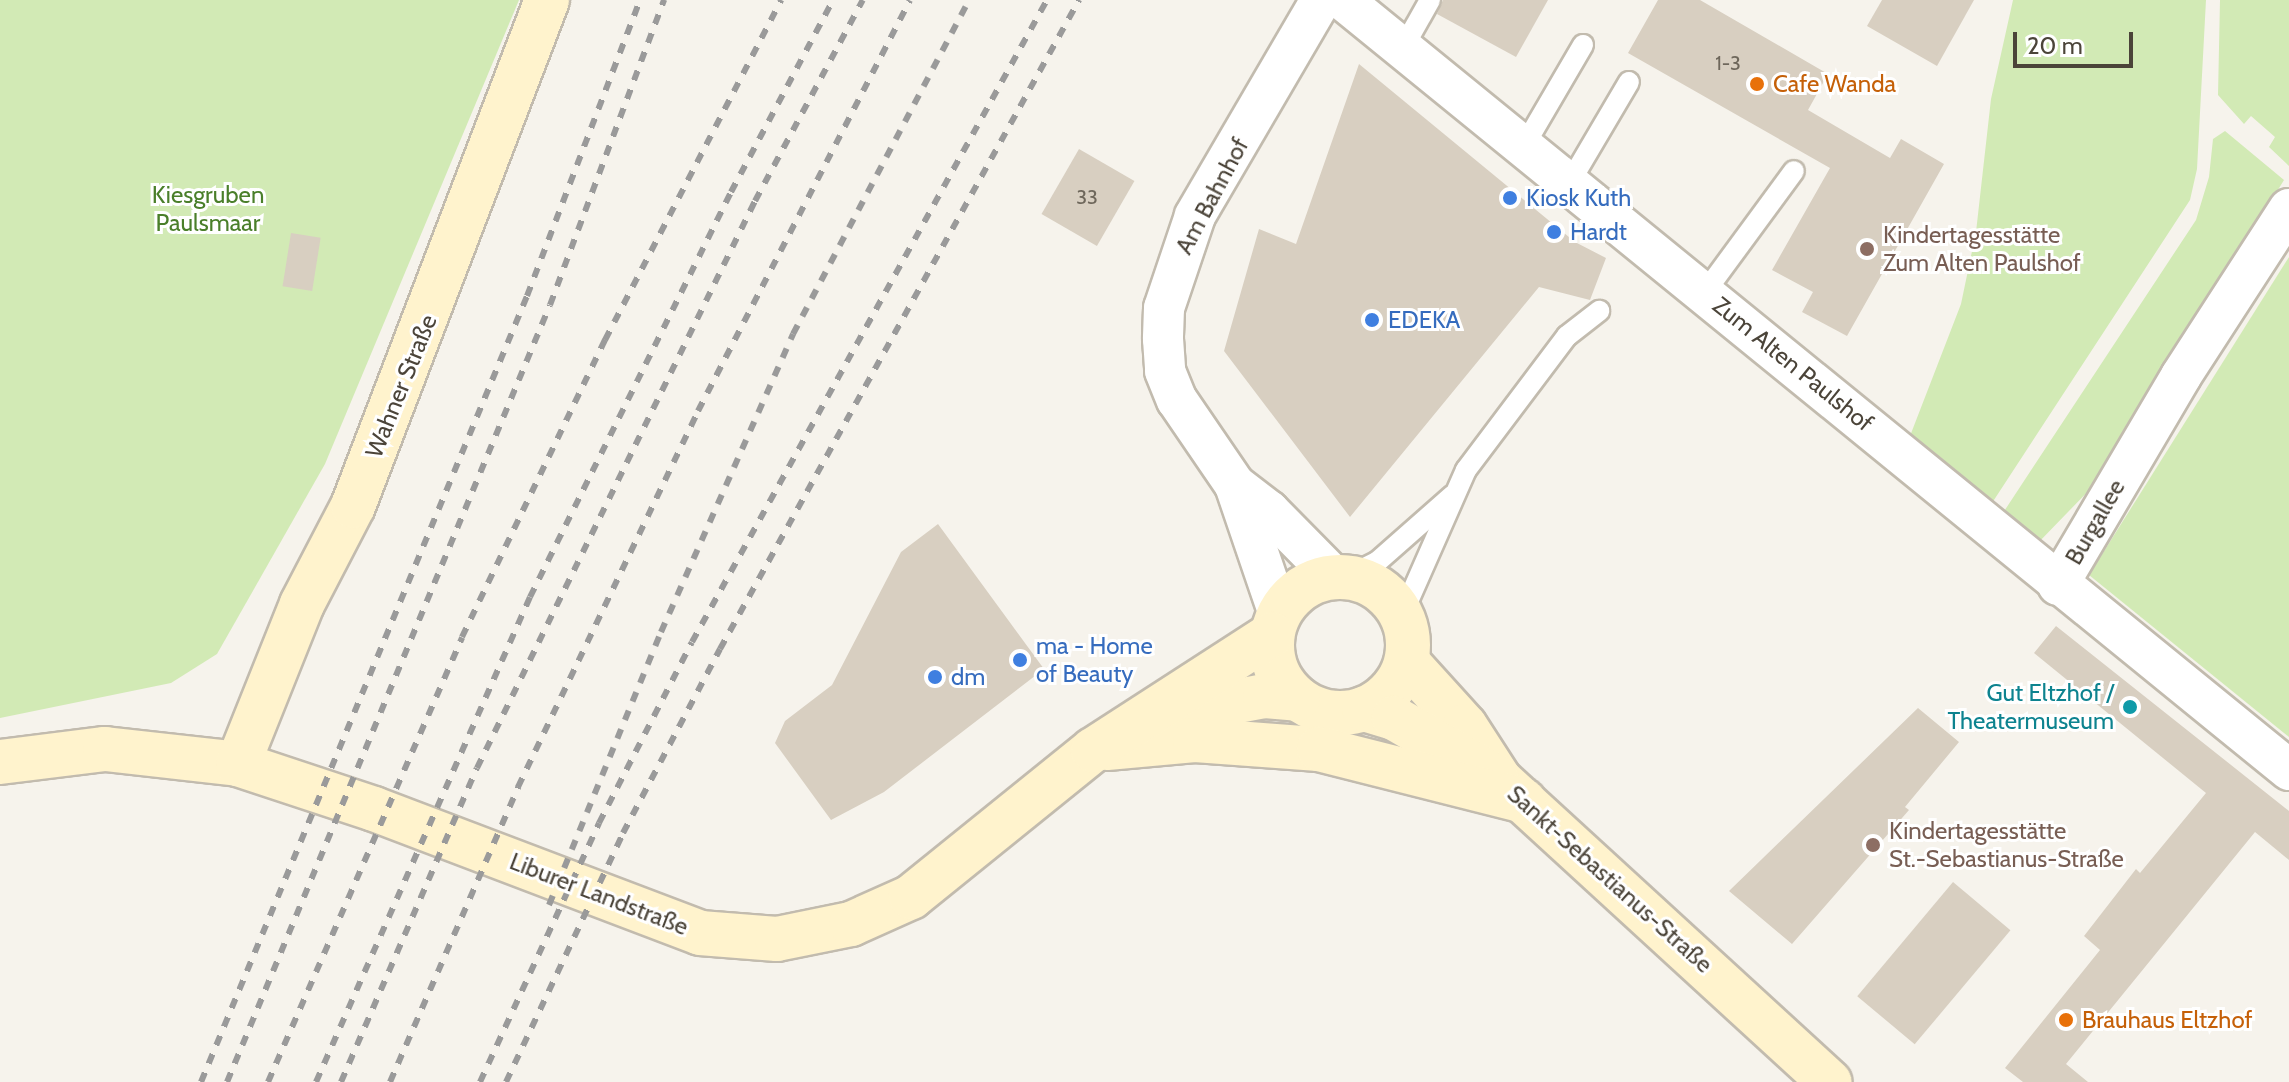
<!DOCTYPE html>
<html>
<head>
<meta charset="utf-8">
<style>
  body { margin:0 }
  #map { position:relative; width:2289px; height:1082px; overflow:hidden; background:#f6f3ec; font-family:Cabin,sans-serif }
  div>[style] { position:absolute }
  .green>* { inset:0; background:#d2eab5 }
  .building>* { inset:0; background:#d8cfc1; transform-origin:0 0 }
  .roads { filter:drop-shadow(2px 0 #c2bbae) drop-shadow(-2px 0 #c2bbae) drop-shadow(0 2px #c2bbae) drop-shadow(0 -2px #c2bbae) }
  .lane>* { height:20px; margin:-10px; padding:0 10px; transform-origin:10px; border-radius:10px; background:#fff }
  .street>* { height:40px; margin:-20px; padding:0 20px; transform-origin:20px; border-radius:20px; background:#fff }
  .secondary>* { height:44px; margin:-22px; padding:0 22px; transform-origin:22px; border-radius:22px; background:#fff3cd }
  .secondary>.ring { margin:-22px; padding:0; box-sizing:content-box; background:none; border:44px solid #fff3cd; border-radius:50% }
  .rail>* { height:6px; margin-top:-3px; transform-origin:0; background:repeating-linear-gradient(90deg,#9a9a9a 0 10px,transparent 0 20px) }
  .dots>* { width:22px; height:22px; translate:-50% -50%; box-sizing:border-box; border:4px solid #fff; border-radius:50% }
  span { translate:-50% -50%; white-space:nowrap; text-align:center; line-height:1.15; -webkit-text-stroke:6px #fff; paint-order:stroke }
  .number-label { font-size:20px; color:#6e675b }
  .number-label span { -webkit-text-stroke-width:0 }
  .food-label { font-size:24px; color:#c56008 }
  .left { translate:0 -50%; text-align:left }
  .park-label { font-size:24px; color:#4a7f2a }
  .street-label { font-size:24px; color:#4b4439 }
  .shop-label { font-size:24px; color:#366cbe }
  .education-label { font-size:24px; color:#785e54 }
  .culture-label { font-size:24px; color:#0d838f }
  .right { translate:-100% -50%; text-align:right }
  .scale { position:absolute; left:2013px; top:32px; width:120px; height:36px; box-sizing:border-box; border:4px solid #4b4439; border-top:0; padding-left:10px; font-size:24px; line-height:28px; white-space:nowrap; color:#4b4439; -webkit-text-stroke:6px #fff; paint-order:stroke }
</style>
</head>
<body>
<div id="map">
  <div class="green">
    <i style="clip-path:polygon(0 0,519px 0,325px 464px,217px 654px,171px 683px,0 718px)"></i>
    <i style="clip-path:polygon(2013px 0,2206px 0,2197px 169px,2190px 200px,1992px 503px,1910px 436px,1961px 304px,1976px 232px,1991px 99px)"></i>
    <i style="clip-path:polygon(2220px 0,2289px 0,2289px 166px,2269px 147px,2275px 137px,2251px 116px,2244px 124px,2218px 95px)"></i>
    <i style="clip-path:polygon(2225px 131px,2284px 180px,2100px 479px,2036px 545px,1995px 525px,2196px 220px,2209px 177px,2213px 139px)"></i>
    <i style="clip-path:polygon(2289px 257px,2289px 737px,2089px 575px)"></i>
  </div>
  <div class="building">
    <i style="clip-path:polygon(1443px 0,1548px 0,1516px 57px,1437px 14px)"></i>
    <i style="clip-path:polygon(1658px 0,1700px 0,1828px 74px,1808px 110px,1890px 158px,1901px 139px,1944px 164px,1847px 336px,1802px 312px,1813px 292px,1772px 270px,1830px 168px,1628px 53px)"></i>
    <i style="clip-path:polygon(1882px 0,1974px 0,1937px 66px,1867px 26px)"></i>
    <i style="clip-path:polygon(1359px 64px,1575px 242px,1606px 258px,1590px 300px,1539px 287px,1350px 517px,1224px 351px,1259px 229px,1296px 244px)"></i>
    <i style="left:1079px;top:149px;width:64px;height:75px;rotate:30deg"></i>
    <i style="left:291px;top:233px;width:30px;height:54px;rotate:9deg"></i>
    <i style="clip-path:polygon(938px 524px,1044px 669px,884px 792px,831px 820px,775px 743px,785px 721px,832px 685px,901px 552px)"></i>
    <i style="clip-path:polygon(2056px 626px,2289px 811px,2289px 860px,2255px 832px,2066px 1064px,2088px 1082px,2023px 1082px,2005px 1068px,2100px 950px,2084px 936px,2136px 869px,2140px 873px,2206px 793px,2034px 653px)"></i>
    <i style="clip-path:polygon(1918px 708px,1959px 742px,1905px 807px,1909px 810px,1792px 944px,1729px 891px)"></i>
    <i style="left:1953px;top:882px;width:75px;height:149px;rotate:40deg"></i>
  </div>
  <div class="roads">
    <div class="lane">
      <i style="left:1403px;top:48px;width:55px;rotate:-60.6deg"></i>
      <i style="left:1524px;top:146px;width:117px;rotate:-59.7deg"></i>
      <i style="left:1570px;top:182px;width:116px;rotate:-59.5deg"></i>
      <i style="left:1705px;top:292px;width:150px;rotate:-53.7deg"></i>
      <i style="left:1347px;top:577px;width:34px;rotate:-27deg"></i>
      <i style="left:1377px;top:562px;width:101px;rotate:-41.4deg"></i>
      <i style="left:1402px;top:615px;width:158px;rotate:-66.2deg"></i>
      <i style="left:1466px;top:470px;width:168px;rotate:-53deg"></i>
      <i style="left:1567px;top:336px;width:41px;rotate:-38deg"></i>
    </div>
    <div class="street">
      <i style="left:1321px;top:0;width:250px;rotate:120.3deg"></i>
      <i style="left:1195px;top:216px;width:97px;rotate:108.6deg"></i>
      <i style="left:1164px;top:308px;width:31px;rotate:92deg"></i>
      <i style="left:1163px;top:339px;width:32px;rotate:86deg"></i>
      <i style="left:1165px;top:371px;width:31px;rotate:68deg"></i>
      <i style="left:1177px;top:400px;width:103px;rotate:55.7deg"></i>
      <i style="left:1235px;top:485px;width:43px;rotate:37.4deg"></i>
      <i style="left:1269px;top:511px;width:91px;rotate:45.4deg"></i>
      <i style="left:1343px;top:0;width:1220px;rotate:39.14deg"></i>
      <i style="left:1235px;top:485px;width:136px;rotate:71.2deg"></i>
      <i style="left:2058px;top:585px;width:243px;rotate:-59.5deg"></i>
      <i style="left:2181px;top:376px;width:199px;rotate:-57.1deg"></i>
    </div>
    <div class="secondary">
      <i class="ring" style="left:1272px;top:577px;width:92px;height:92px"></i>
      <i style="left:1407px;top:662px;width:86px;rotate:47.8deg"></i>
      <i style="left:1465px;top:726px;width:64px;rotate:57.1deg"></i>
      <i style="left:1500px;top:780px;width:447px;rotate:42.5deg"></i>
      <i style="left:1364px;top:709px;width:31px;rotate:17deg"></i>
      <i style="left:1394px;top:718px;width:118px;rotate:30deg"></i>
      <i style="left:1158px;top:716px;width:109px;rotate:-10.6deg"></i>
      <i style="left:1265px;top:696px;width:33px;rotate:5deg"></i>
      <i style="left:1107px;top:748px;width:88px;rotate:-5.2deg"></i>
      <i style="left:1195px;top:740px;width:124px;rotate:4.2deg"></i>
      <i style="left:1319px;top:749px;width:211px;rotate:14.2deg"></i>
      <i style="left:0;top:762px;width:106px;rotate:-7.1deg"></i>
      <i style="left:105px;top:749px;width:134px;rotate:6.4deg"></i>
      <i style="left:238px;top:764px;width:143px;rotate:18.3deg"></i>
      <i style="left:374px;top:809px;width:349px;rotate:20.8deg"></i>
      <i style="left:700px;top:933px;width:77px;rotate:4.5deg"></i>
      <i style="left:777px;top:939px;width:76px;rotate:-11.5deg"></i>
      <i style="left:851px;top:924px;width:66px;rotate:-24.2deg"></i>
      <i style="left:911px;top:897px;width:234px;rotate:-38.9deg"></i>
      <i style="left:1093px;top:750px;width:213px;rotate:-32.9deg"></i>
      <i style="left:238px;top:764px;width:172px;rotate:-68.2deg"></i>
      <i style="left:302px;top:604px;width:110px;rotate:-62.5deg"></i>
      <i style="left:353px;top:506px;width:542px;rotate:-69.02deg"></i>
    </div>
  </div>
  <div class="rail">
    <i style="left:549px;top:905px;width:295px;rotate:-67.7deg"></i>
    <i style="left:661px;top:632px;width:326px;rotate:-66.1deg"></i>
    <i style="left:793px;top:334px;width:378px;rotate:-62.2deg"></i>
    <i style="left:201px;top:1082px;width:851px;rotate:-67.47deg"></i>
    <i style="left:527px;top:296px;width:317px;rotate:-69.1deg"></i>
    <i style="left:227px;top:1082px;width:841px;rotate:-67.43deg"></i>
    <i style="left:550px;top:305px;width:326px;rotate:-69.5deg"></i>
    <i style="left:268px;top:1082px;width:485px;rotate:-66.4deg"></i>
    <i style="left:462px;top:637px;width:330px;rotate:-64.3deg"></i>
    <i style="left:605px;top:340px;width:383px;rotate:-62.6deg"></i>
    <i style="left:316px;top:1082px;width:530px;rotate:-66.19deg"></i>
    <i style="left:530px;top:597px;width:452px;rotate:-63.6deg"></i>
    <i style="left:731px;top:192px;width:217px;rotate:-62deg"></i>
    <i style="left:341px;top:1082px;width:342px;rotate:-66.6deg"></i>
    <i style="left:477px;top:768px;width:631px;rotate:-63.88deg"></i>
    <i style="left:755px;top:201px;width:228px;rotate:-61.8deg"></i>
    <i style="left:390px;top:1082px;width:322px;rotate:-66.5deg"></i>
    <i style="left:518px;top:787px;width:417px;rotate:-64.4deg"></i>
    <i style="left:698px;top:411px;width:462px;rotate:-62.7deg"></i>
    <i style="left:480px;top:1082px;width:285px;rotate:-65.3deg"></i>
    <i style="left:599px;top:823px;width:203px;rotate:-62.8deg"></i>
    <i style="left:692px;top:642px;width:734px;rotate:-61.06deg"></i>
    <i style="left:506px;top:1082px;width:275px;rotate:-64.8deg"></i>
    <i style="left:623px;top:833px;width:208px;rotate:-62.2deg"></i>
    <i style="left:720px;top:649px;width:742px;rotate:-61.05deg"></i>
  </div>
  <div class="dots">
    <i style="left:1757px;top:84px;background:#e8710a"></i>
    <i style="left:1510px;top:198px;background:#3f7fe0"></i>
    <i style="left:1554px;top:232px;background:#3f7fe0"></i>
    <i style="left:1867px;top:249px;background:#8d6e63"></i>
    <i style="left:1372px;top:320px;background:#3f7fe0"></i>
    <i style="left:1020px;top:660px;background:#3f7fe0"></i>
    <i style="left:935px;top:677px;background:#3f7fe0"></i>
    <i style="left:2130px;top:707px;background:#0f9aa8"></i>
    <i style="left:1873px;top:845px;background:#8d6e63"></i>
    <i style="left:2066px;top:1020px;background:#e8710a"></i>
  </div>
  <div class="number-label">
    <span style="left:1728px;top:63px">1-3</span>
    <span style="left:1087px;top:197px">33</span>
  </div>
  <div class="food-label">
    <span class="left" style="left:1773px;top:84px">Cafe Wanda</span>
    <span class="left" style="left:2082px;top:1020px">Brauhaus Eltzhof</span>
  </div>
  <div class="park-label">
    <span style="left:208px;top:209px">Kiesgruben<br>Paulsmaar</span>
  </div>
  <div class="street-label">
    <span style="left:1212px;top:196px;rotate:-62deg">Am Bahnhof</span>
    <span style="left:1793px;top:364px;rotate:39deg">Zum Alten Paulshof</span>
    <span style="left:401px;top:386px;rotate:-68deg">Wahner Straße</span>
    <span style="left:2095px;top:522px;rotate:-60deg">Burgallee</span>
    <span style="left:1610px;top:879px;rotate:42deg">Sankt-Sebastianus-Straße</span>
    <span style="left:599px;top:894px;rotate:21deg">Liburer Landstraße</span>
  </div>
  <div class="shop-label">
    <span class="left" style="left:1526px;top:198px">Kiosk Kuth</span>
    <span class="left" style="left:1570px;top:232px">Hardt</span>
    <span class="left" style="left:1388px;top:320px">EDEKA</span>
    <span class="left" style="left:1036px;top:660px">ma - Home<br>of Beauty</span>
    <span class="left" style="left:951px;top:677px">dm</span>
  </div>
  <div class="education-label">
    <span class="left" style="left:1883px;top:249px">Kindertagesstätte<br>Zum Alten Paulshof</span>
    <span class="left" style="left:1889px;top:845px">Kindertagesstätte<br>St.-Sebastianus-Straße</span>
  </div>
  <div class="culture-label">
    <span class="right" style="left:2114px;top:707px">Gut Eltzhof /<br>Theatermuseum</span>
  </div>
  <div class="scale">20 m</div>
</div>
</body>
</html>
